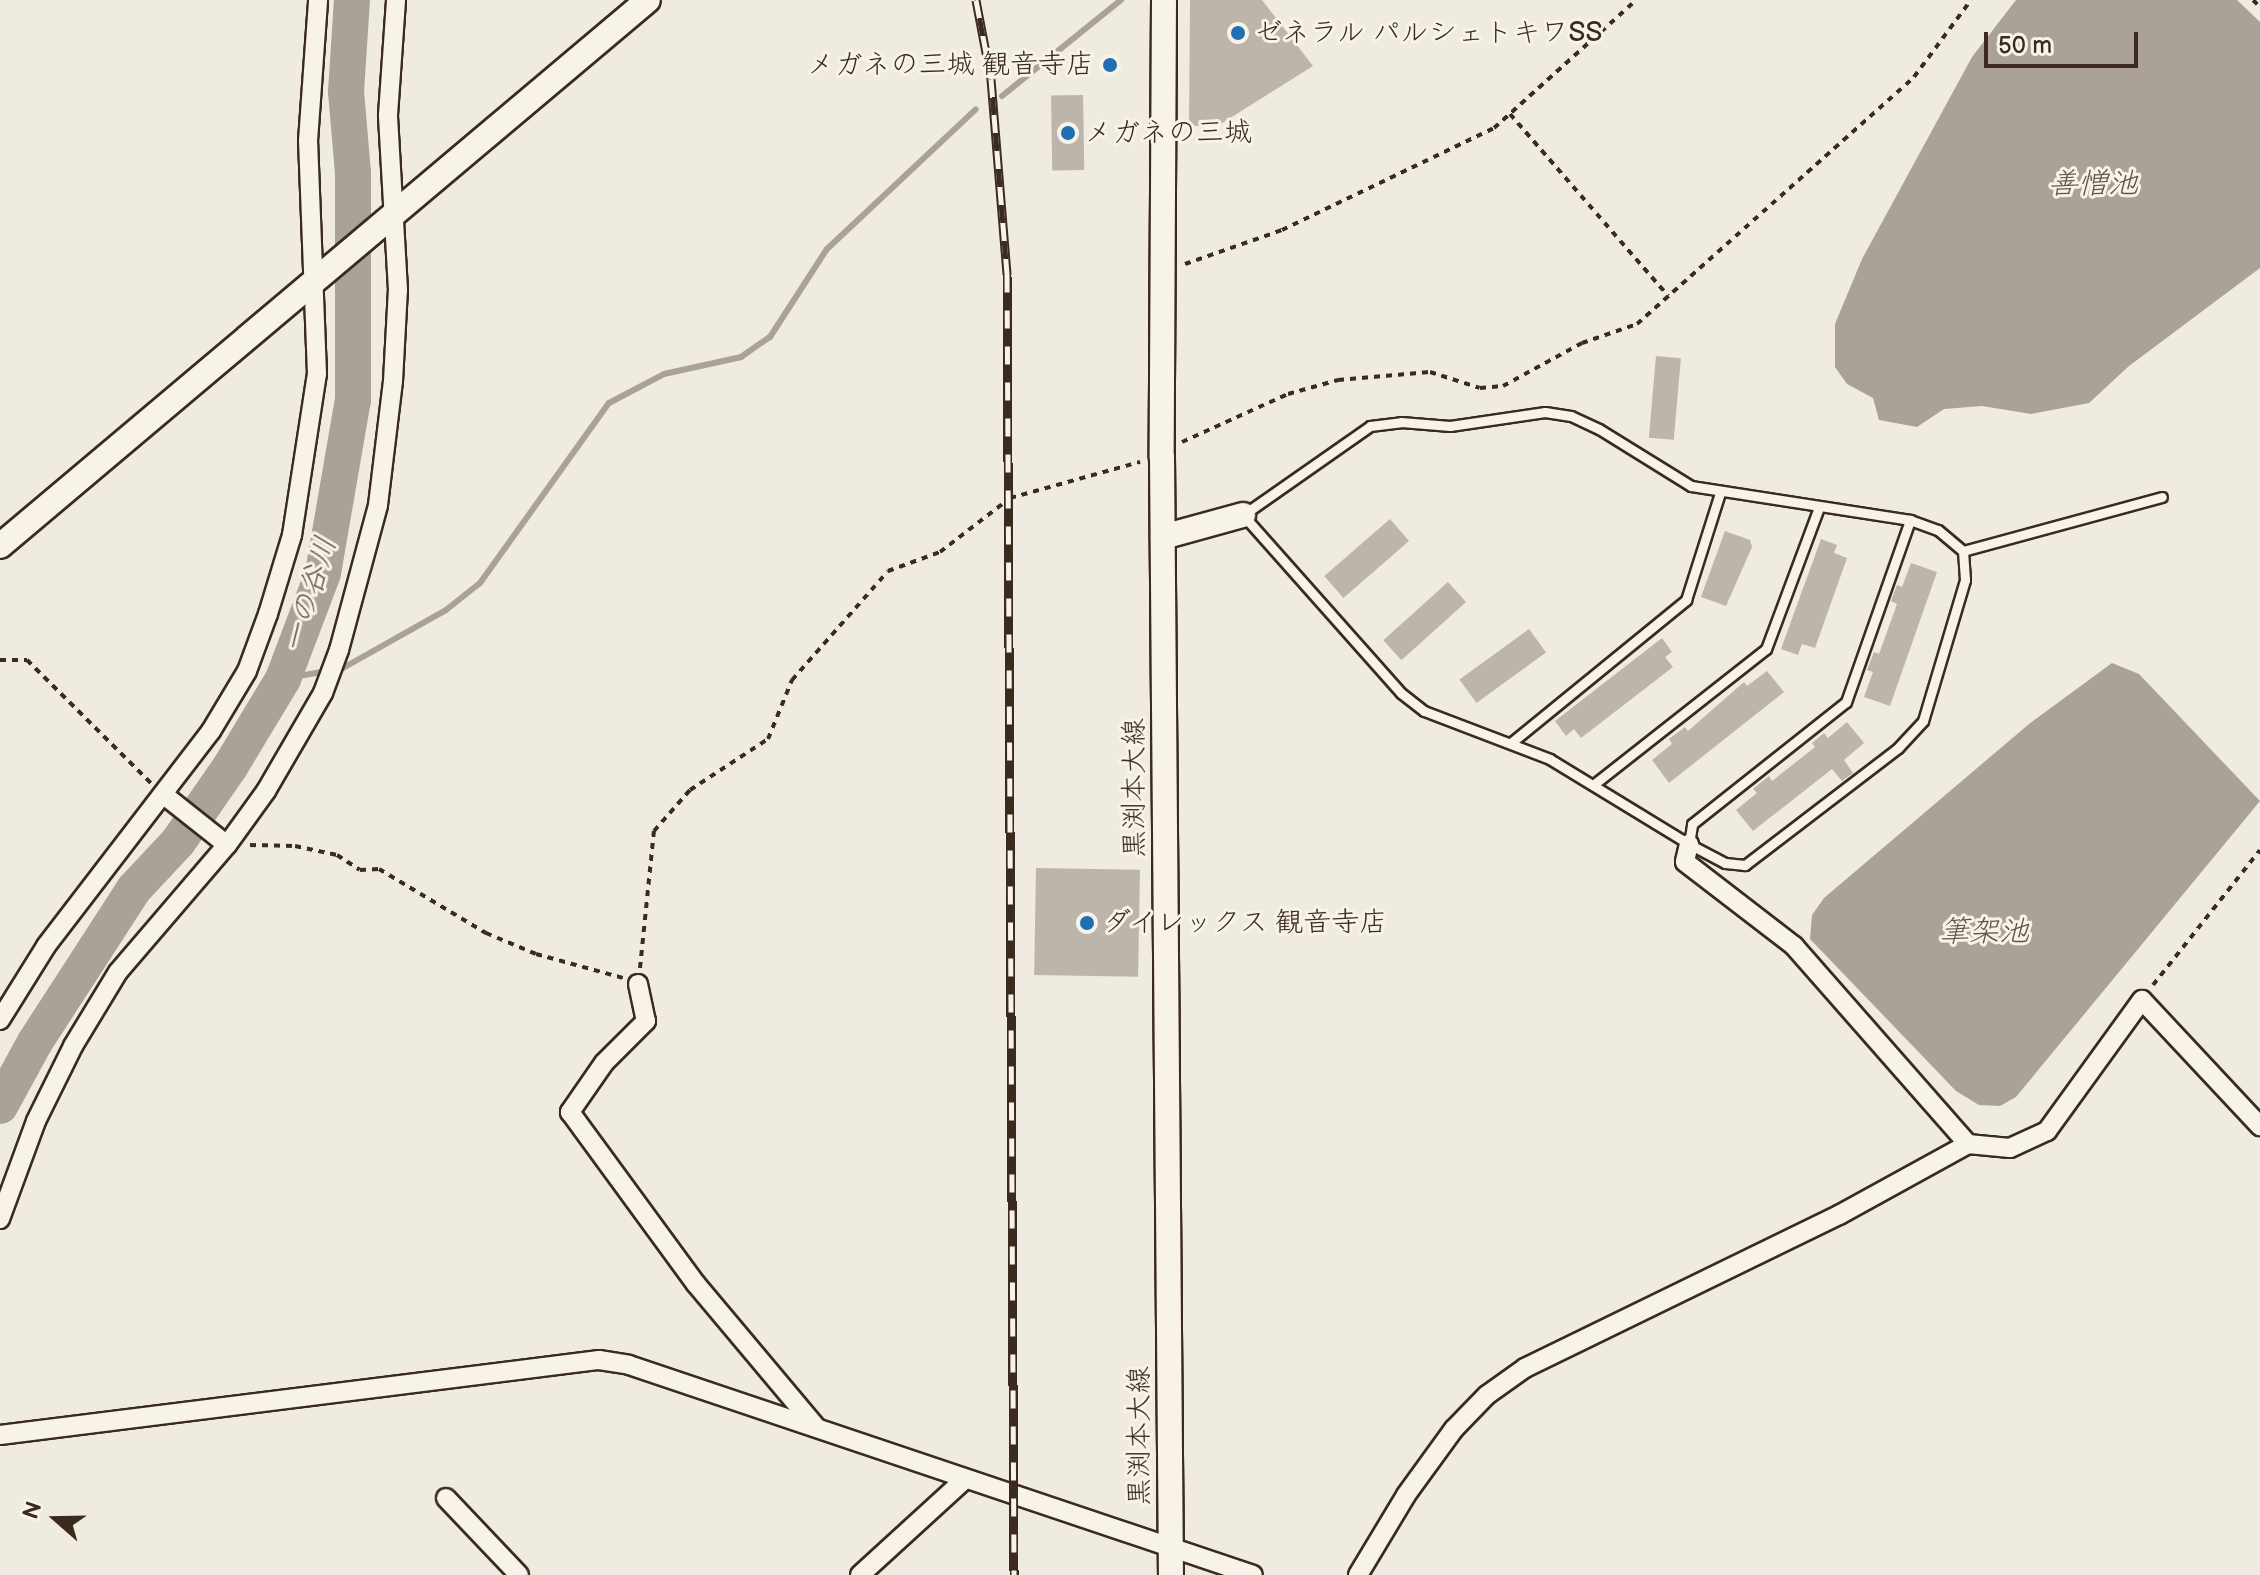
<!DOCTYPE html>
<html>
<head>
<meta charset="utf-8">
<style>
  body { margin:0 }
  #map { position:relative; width:2260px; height:1575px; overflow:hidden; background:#efebe0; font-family:"Balsamiq Sans","Klee One",sans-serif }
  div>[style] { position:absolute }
  .water>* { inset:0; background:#aaa296 }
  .stream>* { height:6px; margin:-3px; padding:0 3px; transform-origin:3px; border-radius:3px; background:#aaa296 }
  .river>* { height:36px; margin:-18px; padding:0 18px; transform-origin:18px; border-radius:18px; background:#aaa296 }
  .building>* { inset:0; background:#bdb5aa; transform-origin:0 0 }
  .path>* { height:4px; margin-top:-2px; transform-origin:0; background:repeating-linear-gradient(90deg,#3b2a1e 0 6px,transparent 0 12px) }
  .roads { filter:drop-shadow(2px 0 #3b2a1e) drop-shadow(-2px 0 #3b2a1e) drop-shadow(0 2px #3b2a1e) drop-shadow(0 -2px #3b2a1e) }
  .lane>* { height:9px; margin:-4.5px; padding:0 4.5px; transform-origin:4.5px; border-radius:4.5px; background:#f7f3e8 }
  .street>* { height:18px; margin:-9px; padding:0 9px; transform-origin:9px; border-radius:9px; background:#f7f3e8 }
  .secondary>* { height:24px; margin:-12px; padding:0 12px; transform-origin:12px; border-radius:12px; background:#f7f3e8 }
  .rail>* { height:9px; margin-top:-4.5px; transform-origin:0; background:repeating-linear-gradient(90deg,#f7f3e8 0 18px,#3b2a1e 0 36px); box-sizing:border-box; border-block:2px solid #3b2a1e }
  .dots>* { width:22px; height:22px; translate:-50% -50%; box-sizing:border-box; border:4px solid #f7f3e8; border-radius:50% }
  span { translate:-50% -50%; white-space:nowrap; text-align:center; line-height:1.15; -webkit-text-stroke:6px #f7f3e8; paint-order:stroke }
  .poi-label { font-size:28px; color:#3b2a1e }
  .left { translate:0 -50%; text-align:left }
  .right { translate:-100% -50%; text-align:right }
  .street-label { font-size:28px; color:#3b2a1e }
  .water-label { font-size:30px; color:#625448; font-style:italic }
  .north { position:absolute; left:16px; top:1479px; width:80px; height:80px; -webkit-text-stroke:6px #f7f3e8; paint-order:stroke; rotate:290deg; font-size:22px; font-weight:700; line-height:32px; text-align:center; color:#3b2a1e }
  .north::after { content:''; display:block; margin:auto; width:28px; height:36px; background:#3b2a1e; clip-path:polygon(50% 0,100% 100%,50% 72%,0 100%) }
  .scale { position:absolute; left:1984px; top:32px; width:154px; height:36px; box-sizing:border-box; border:4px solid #3b2a1e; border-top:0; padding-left:10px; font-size:24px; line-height:28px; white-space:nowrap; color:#3b2a1e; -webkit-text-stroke:6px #f7f3e8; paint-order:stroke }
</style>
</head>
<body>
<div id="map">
  <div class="water">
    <i style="clip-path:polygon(2016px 0,2237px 0,2260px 22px,2260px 268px,2129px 366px,2089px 403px,2031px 414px,1982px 406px,1944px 409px,1917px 427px,1879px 420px,1873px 398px,1847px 384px,1835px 367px,1835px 324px,1862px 259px,1972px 57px)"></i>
    <i style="clip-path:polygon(2112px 663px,2139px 674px,2260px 801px,2016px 1097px,2000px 1106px,1979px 1105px,1956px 1091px,1810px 939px,1812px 915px,1824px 898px,2029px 724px)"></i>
  </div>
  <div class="stream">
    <i style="left:1002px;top:96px;width:153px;rotate:-38.9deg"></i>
    <i style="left:283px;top:679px;width:61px;rotate:-10.4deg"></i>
    <i style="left:343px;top:668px;width:118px;rotate:-29.4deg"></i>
    <i style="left:446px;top:610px;width:43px;rotate:-38.5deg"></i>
    <i style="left:480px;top:583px;width:221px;rotate:-54.4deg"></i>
    <i style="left:609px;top:403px;width:62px;rotate:-27.8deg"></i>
    <i style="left:664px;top:374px;width:79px;rotate:-12.4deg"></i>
    <i style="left:741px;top:357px;width:35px;rotate:-35deg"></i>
    <i style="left:770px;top:337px;width:105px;rotate:-57.1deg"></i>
    <i style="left:827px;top:249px;width:204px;rotate:-43.2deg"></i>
  </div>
  <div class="river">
    <i style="left:0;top:1106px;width:73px;rotate:-61.3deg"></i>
    <i style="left:35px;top:1042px;width:182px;rotate:-57.1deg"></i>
    <i style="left:134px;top:889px;width:64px;rotate:-46.9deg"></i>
    <i style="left:178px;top:842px;width:91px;rotate:-55.3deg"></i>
    <i style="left:230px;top:767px;width:103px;rotate:-58.9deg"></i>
    <i style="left:283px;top:679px;width:113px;rotate:-69.3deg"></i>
    <i style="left:323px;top:573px;width:176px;rotate:-80.2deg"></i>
    <i style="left:353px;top:400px;width:227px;rotate:-90deg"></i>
    <i style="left:353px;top:173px;width:81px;rotate:-94.9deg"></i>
    <i style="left:346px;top:92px;width:92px;rotate:-86.3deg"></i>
  </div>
  <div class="building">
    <i style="clip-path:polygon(1190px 0,1262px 0,1313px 66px,1219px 125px,1189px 126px)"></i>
    <i style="left:1083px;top:95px;width:75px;height:32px;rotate:89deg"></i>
    <i style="left:1656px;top:356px;width:25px;height:82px;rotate:5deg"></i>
    <i style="left:1390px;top:519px;width:29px;height:87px;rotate:49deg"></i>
    <i style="clip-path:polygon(1725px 531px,1750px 540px,1752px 547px,1726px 606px,1701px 597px)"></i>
    <i style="clip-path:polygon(1821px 539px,1837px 545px,1834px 553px,1847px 558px,1815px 648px,1802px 644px,1798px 655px,1781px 649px)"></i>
    <i style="clip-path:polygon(1911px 563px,1937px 572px,1890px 706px,1864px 697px,1873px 672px,1867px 670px,1874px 652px,1879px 654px,1897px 604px,1891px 601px,1897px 585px,1902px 587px)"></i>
    <i style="left:1448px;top:582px;width:27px;height:87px;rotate:48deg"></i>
    <i style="left:1529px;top:629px;width:29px;height:86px;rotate:54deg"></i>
    <i style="clip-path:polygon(1662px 638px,1672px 652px,1665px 657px,1673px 667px,1581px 738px,1574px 729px,1566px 736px,1555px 721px)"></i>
    <i style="clip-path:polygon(1767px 671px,1784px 692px,1669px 783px,1652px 760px,1672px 744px,1669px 739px,1685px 727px,1688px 731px,1744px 682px,1747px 686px)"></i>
    <i style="clip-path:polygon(1847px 722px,1864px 743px,1844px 760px,1853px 773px,1842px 781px,1832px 769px,1753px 831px,1736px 810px,1757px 793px,1753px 789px,1769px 776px,1772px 781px,1815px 747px,1812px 743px,1824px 733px,1828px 738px)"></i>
    <i style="left:1036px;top:868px;width:104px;height:107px;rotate:1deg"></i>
  </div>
  <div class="path">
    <i style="left:2253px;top:0;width:10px;rotate:45deg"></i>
    <i style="left:1510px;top:114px;width:241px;rotate:49deg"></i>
    <i style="left:1185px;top:264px;width:103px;rotate:-19.3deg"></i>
    <i style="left:1282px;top:230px;width:235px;rotate:-25.7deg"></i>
    <i style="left:1494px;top:128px;width:191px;rotate:-42deg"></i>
    <i style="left:1182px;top:442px;width:116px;rotate:-24.4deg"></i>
    <i style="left:1288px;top:394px;width:52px;rotate:-15.6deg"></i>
    <i style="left:1338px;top:380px;width:92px;rotate:-5deg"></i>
    <i style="left:1430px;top:372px;width:52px;rotate:17.7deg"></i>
    <i style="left:1480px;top:388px;width:23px;rotate:-5deg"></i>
    <i style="left:1503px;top:386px;width:90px;rotate:-28.6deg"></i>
    <i style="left:1582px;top:343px;width:58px;rotate:-19.1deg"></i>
    <i style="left:1637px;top:324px;width:371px;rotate:-41.7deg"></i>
    <i style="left:1914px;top:77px;width:96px;rotate:-53.5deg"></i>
    <i style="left:0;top:660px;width:27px"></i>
    <i style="left:27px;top:660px;width:175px;rotate:44.8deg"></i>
    <i style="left:250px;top:845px;width:45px;rotate:1.3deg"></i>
    <i style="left:295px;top:846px;width:43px;rotate:12.1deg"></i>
    <i style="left:337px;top:855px;width:27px;rotate:33deg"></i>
    <i style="left:360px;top:870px;width:19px;rotate:-3deg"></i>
    <i style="left:379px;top:869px;width:125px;rotate:30.9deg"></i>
    <i style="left:486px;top:933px;width:54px;rotate:22.8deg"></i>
    <i style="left:536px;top:954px;width:90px;rotate:15.4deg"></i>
    <i style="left:640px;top:968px;width:138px;rotate:-84.2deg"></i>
    <i style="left:654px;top:831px;width:55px;rotate:-48.7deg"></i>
    <i style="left:690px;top:790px;width:93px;rotate:-33.2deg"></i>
    <i style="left:768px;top:739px;width:64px;rotate:-67.9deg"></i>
    <i style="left:792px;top:680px;width:145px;rotate:-48.6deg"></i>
    <i style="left:888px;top:571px;width:55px;rotate:-20.1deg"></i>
    <i style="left:940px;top:552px;width:88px;rotate:-37.6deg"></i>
    <i style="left:1010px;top:498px;width:135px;rotate:-15.5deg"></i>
    <i style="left:2153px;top:985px;width:172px;rotate:-51.6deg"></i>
  </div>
  <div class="roads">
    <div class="lane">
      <i style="left:1545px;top:412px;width:26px;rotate:9deg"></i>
      <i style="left:1571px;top:416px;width:31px;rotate:25deg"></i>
      <i style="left:1599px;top:429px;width:108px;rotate:31.8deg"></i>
      <i style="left:1691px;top:486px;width:222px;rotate:8.8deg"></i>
      <i style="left:1910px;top:520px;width:30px;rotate:20deg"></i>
      <i style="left:1938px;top:530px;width:33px;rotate:40deg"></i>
      <i style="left:1963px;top:551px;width:29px;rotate:86deg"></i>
      <i style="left:1965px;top:580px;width:147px;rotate:106.6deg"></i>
      <i style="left:1923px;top:721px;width:37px;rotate:133deg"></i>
      <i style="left:1898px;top:748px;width:193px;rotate:142.6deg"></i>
      <i style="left:1745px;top:865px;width:20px;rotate:-174deg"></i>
      <i style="left:1725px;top:863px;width:41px;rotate:-152.2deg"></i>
      <i style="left:1689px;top:844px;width:163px;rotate:-148.6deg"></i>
      <i style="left:1550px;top:759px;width:135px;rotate:-159.1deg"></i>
      <i style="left:1424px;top:711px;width:29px;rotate:-142deg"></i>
      <i style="left:1401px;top:693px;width:238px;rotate:-131.6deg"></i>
      <i style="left:1243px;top:515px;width:155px;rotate:-35deg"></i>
      <i style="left:1370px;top:426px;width:31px;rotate:-7deg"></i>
      <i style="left:1401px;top:422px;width:49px;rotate:4.7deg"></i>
      <i style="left:1450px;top:426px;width:96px;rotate:-8.4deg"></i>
      <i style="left:1963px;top:551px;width:206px;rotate:-15.2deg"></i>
      <i style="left:1512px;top:742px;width:225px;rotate:-39.2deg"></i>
      <i style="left:1686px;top:600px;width:112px;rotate:-72.4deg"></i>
      <i style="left:1593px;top:785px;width:220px;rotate:-38.2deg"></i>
      <i style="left:1766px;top:649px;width:152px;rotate:-69.5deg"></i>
      <i style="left:1689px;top:844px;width:20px;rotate:-81deg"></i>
      <i style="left:1692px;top:824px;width:196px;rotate:-38.4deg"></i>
      <i style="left:1846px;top:702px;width:193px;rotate:-70.6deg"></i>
    </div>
    <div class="street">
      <i style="left:164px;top:795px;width:80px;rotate:38.4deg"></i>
      <i style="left:1689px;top:844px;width:18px;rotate:103deg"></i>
      <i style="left:1685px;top:862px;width:138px;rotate:37.6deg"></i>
      <i style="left:1794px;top:946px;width:264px;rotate:48.7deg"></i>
      <i style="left:638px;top:984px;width:38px;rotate:78deg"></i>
      <i style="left:646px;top:1021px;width:59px;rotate:135deg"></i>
      <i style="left:604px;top:1063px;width:60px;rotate:124.8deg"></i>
      <i style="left:570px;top:1112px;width:213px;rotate:53.8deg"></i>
      <i style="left:696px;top:1284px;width:187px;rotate:50deg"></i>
      <i style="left:0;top:1020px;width:87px;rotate:-58.1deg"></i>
      <i style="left:46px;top:946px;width:271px;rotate:-52.5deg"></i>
      <i style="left:211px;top:731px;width:70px;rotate:-59deg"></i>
      <i style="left:247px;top:671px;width:61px;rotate:-69.8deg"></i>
      <i style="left:268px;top:614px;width:83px;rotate:-73.1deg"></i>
      <i style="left:292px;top:535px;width:163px;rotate:-81.2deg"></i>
      <i style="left:317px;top:374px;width:233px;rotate:-92.2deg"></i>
      <i style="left:308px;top:141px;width:141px;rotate:-85.9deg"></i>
      <i style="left:0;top:1219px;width:104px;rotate:-69.8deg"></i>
      <i style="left:36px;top:1121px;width:84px;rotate:-63.7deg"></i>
      <i style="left:73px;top:1046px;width:87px;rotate:-58.7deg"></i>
      <i style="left:118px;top:972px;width:167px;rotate:-49.4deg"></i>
      <i style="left:227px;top:845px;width:67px;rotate:-54.2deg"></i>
      <i style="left:266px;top:791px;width:113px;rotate:-59.8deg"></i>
      <i style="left:323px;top:693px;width:46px;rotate:-69.6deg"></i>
      <i style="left:339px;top:650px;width:150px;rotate:-74.9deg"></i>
      <i style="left:378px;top:505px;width:125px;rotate:-83.1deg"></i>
      <i style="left:393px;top:381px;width:91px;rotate:-86.9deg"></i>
      <i style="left:398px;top:290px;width:175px;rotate:-93.3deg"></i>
      <i style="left:388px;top:115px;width:115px;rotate:-86deg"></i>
      <i style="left:0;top:1435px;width:604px;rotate:-7.14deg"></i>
      <i style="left:599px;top:1360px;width:30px;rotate:9deg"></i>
      <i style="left:629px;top:1365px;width:658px;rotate:18.6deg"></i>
      <i style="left:446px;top:1498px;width:106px;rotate:46.5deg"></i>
      <i style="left:860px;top:1575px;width:142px;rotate:-42.4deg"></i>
      <i style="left:1358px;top:1575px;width:93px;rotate:-59deg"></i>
      <i style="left:1406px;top:1495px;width:82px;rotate:-54deg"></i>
      <i style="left:1454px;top:1429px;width:47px;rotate:-45.9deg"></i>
      <i style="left:1487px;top:1395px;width:47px;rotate:-35.4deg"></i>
      <i style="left:1525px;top:1368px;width:349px;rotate:-26deg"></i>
      <i style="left:1839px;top:1215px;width:147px;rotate:-28.8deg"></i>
      <i style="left:1968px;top:1144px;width:42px;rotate:5.4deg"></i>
      <i style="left:2010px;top:1148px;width:41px;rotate:-24.7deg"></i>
      <i style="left:2047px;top:1131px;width:162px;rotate:-54.1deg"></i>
      <i style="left:2142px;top:1000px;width:173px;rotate:46.9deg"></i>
    </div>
    <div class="secondary">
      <i style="left:1164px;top:0;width:457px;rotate:90.3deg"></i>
      <i style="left:1162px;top:457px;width:1118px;rotate:89.54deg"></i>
      <i style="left:1163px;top:537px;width:83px;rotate:-15.4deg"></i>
      <i style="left:0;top:546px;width:847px;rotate:-40.12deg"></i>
    </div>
  </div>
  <div class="rail">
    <i style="left:976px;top:0;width:80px;rotate:79.2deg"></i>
    <i style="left:991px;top:79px;width:196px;rotate:85.3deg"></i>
    <i style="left:1007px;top:274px;width:1301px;rotate:89.69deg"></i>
  </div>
  <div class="dots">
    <i style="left:1238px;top:33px;background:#1f6fb2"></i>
    <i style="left:1110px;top:65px;background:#1f6fb2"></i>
    <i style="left:1068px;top:133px;background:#1f6fb2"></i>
    <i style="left:1087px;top:923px;background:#1f6fb2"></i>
  </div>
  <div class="poi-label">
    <span class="left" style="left:1254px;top:33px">ゼネラル パルシェトキワSS</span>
    <span class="right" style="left:1094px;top:65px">メガネの三城 観音寺店</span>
    <span class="left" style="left:1084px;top:133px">メガネの三城</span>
    <span class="left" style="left:1103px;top:923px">ダイレックス 観音寺店</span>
  </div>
  <div class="street-label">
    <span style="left:1135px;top:788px;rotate:-90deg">黒渕本大線</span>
    <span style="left:1140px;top:1436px;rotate:-90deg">黒渕本大線</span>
  </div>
  <div class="water-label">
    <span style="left:2093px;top:184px">善憎池</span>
    <span style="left:310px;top:595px;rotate:-73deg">一の谷川</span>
    <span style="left:1984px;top:932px">筆架池</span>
  </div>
  <div class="north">N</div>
  <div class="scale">50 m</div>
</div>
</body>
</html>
